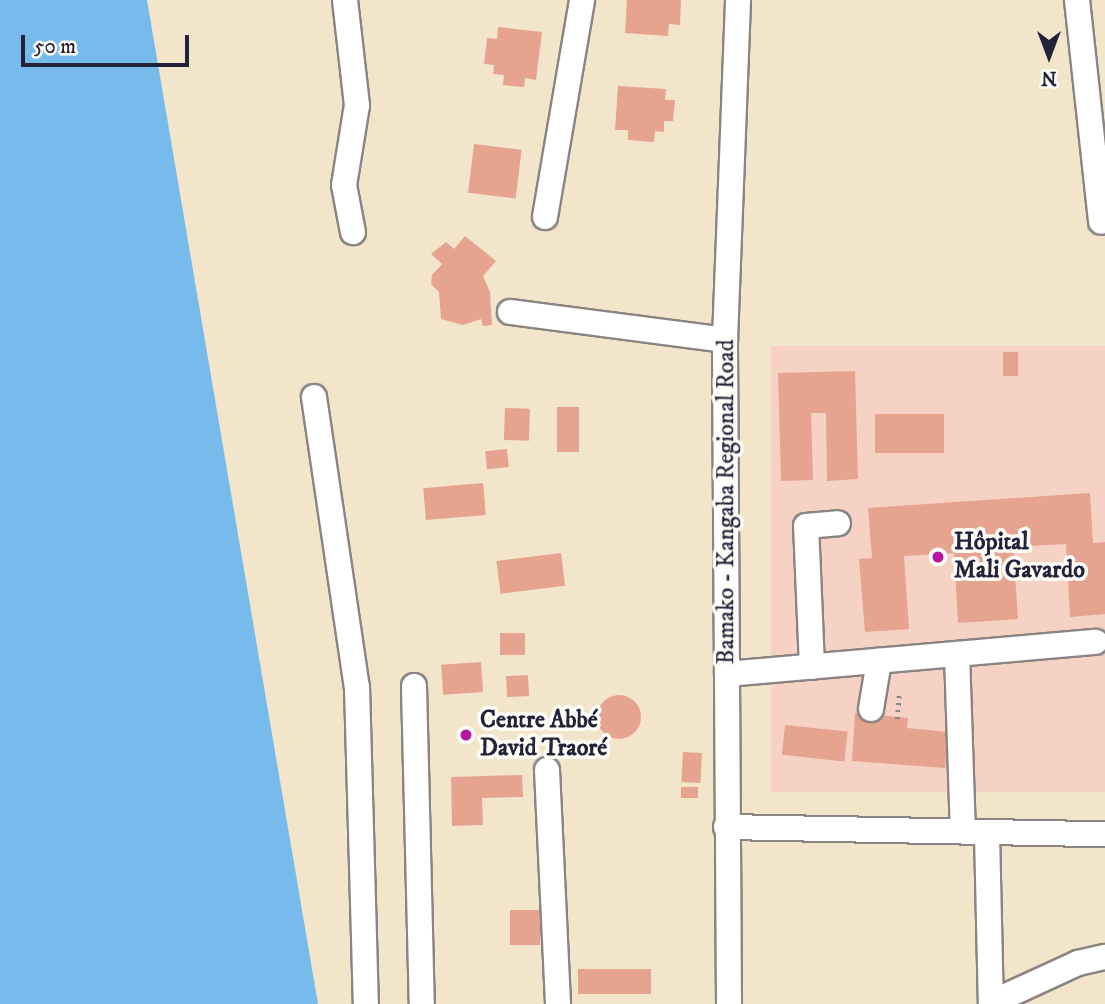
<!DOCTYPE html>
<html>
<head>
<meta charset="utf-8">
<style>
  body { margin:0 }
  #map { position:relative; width:1105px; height:1004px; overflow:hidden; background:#f2e5ca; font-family:"IM FELL DW Pica",serif }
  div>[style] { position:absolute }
  .built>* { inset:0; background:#f6d2c4; transform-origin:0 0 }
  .water>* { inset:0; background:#77bbed }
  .building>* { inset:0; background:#e5a390; transform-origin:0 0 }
  .round { border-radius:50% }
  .path>* { height:4.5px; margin-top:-2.25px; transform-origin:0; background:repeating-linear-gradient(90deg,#8a8482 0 2px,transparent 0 7px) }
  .roads { filter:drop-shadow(2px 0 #8a8482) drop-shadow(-2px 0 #8a8482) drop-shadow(0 2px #8a8482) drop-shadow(0 -2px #8a8482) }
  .minor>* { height:24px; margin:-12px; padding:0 12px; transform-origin:12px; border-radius:12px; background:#fff }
  .dots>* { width:19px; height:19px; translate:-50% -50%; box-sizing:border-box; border:4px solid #fdfcf7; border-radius:50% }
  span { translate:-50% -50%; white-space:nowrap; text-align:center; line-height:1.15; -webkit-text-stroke:7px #fdfcf7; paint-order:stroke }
  .street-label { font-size:24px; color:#22223b }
  .poi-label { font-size:24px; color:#22223b; font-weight:700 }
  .left { translate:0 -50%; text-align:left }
  .north { position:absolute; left:1014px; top:21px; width:70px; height:70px; -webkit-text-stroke:5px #fdfcf7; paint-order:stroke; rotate:180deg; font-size:19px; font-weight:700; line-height:28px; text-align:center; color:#22223b }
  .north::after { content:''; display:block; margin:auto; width:24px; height:32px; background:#22223b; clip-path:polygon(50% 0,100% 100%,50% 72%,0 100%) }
  .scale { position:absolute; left:21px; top:35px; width:168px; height:32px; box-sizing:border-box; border:4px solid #22223b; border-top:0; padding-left:9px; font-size:21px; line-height:24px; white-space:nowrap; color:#22223b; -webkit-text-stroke:5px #fdfcf7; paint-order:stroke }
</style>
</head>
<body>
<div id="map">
  <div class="built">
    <i style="left:1105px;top:346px;width:446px;height:334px;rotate:90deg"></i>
  </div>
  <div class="water">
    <i style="clip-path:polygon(0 0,147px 0,318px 1004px,0 1004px)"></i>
  </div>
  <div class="building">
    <i style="clip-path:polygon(627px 0,681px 0,680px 25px,669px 24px,668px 36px,625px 33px)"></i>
    <i style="clip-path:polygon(498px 27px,542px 32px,536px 80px,525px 78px,524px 87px,503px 85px,504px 75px,493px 74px,494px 65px,484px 64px,487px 38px,497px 39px)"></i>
    <i style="clip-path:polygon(618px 86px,666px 89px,665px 100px,675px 100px,673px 121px,664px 121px,664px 132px,655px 131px,654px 142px,628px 140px,628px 130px,615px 130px)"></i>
    <i style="left:474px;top:144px;width:48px;height:49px;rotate:7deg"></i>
    <i style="clip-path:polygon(465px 236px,496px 261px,483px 276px,490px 292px,492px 325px,483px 326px,481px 319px,463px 325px,441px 319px,439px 292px,431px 284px,432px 275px,442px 264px,431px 254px,446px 242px,454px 249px)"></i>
    <i style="left:1003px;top:352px;width:15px;height:24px"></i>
    <i style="clip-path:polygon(855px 371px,858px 479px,827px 481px,826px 413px,811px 413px,813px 480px,781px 481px,778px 373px)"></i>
    <i style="left:557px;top:407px;width:22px;height:45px"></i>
    <i style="left:505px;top:408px;width:25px;height:32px;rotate:2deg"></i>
    <i style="left:875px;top:414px;width:69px;height:39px"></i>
    <i style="left:507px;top:449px;width:18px;height:22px;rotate:84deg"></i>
    <i style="left:483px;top:483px;width:32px;height:60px;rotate:85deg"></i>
    <i style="clip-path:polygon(1090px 493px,1093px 543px,1105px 542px,1105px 614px,1070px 617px,1066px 544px,1013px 547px,1018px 619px,958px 623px,954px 553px,904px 556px,909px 629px,865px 632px,859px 559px,872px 558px,868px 508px)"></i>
    <i style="left:561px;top:553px;width:33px;height:65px;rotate:83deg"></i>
    <i style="left:500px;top:633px;width:25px;height:22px"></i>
    <i style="left:481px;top:662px;width:30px;height:40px;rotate:86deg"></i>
    <i style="left:528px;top:675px;width:21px;height:22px;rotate:87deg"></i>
    <i class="round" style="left:597px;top:695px;width:44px;height:44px"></i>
    <i style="clip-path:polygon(855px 713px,908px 718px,907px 728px,948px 732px,945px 768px,852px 761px)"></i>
    <i style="left:785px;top:725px;width:63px;height:30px;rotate:6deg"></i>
    <i style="left:683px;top:752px;width:19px;height:30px;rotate:3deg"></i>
    <i style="clip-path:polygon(522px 775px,523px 797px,482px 798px,483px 825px,452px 826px,451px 777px)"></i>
    <i style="left:681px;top:787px;width:17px;height:11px"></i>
    <i style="left:510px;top:910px;width:30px;height:35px"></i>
    <i style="left:578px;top:969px;width:73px;height:25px"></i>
  </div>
  <div class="path">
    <i style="left:897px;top:719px;width:24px;rotate:-85deg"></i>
  </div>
  <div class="roads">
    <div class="minor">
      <i style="left:345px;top:0;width:106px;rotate:83.5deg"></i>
      <i style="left:357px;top:105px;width:81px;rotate:99.2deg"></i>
      <i style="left:344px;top:185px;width:48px;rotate:79.2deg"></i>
      <i style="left:1077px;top:0;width:223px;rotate:83.8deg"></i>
      <i style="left:545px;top:217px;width:220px;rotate:-80.3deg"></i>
      <i style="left:510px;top:312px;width:217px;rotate:7.4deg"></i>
      <i style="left:314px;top:397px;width:293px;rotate:81.6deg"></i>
      <i style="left:357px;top:687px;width:317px;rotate:88.4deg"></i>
      <i style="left:957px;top:654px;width:177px;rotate:88.1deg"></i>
      <i style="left:812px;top:667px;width:141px;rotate:-92.4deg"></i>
      <i style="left:806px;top:526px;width:32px;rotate:-5deg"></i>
      <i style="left:727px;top:674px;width:370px;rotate:-5deg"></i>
      <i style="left:414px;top:686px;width:318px;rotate:88.6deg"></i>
      <i style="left:871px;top:709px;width:49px;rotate:-80.5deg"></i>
      <i style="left:547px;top:770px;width:234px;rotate:87.3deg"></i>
      <i style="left:726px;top:827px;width:379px;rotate:1.1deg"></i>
      <i style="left:987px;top:833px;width:171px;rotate:88.7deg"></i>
      <i style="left:991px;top:1003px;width:96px;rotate:-24.7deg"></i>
      <i style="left:1078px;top:963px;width:28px;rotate:-13deg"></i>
      <i style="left:729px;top:1004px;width:664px;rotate:-90.35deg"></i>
      <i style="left:725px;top:340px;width:340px;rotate:-87.8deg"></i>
    </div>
  </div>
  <div class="dots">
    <i style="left:938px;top:557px;background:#b5179e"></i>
    <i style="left:466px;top:735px;background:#b5179e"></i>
  </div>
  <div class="street-label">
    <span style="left:727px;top:502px;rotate:-90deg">Bamako - Kangaba Regional Road</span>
  </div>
  <div class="poi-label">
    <span class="left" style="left:954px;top:557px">Hôpital<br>Mali Gavardo</span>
    <span class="left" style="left:480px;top:735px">Centre Abbé<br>David Traoré</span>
  </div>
  <div class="north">N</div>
  <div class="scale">50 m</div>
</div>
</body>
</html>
